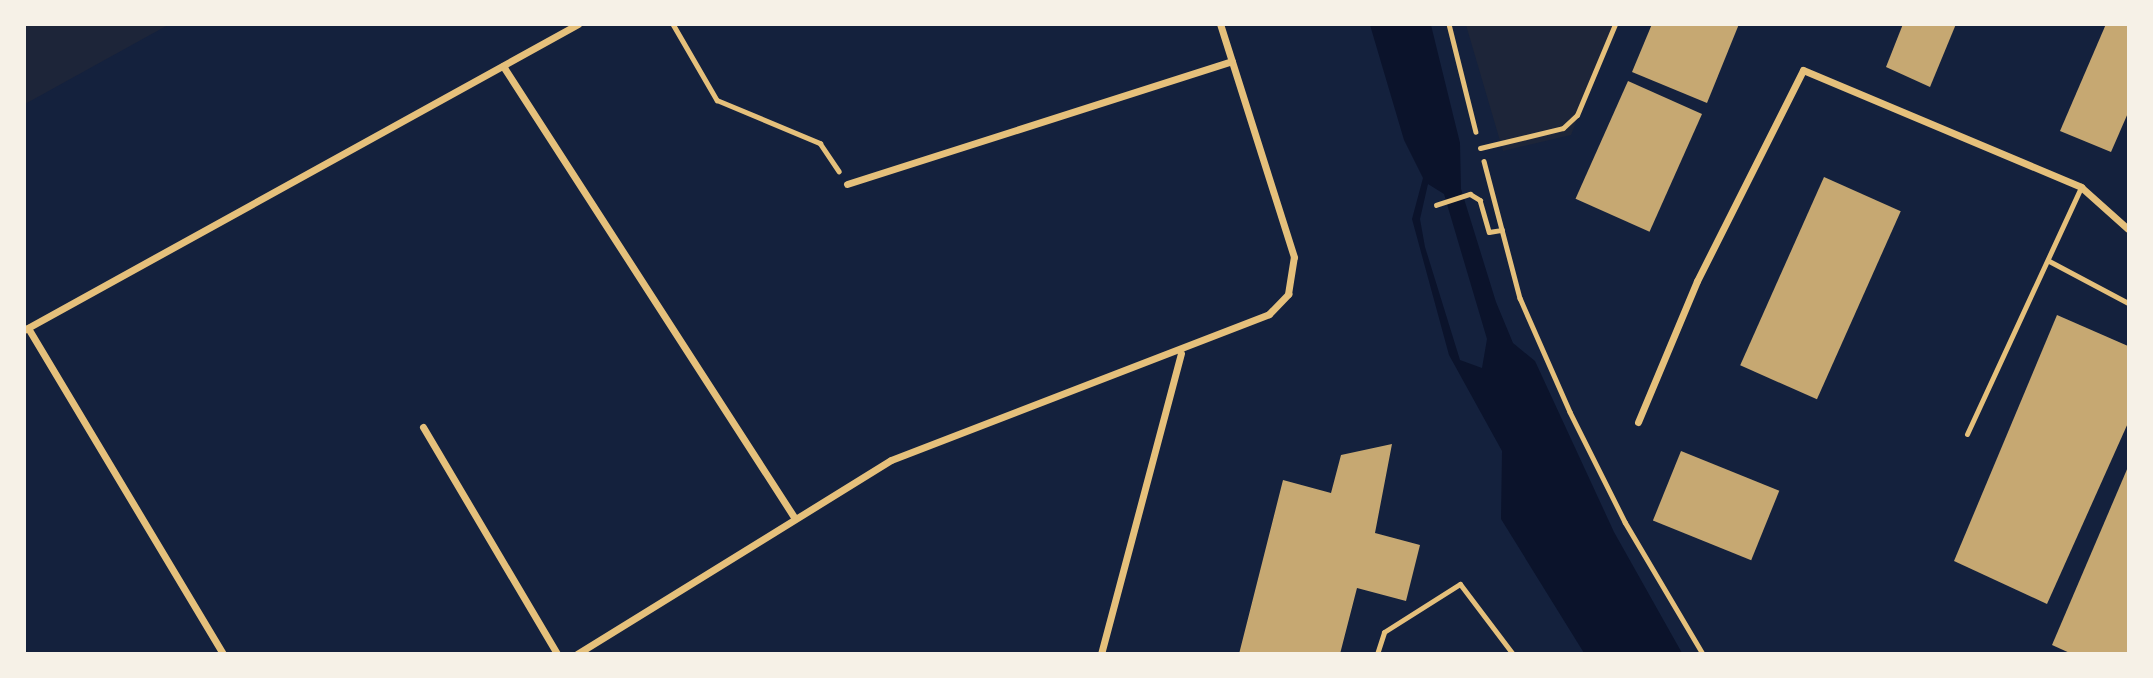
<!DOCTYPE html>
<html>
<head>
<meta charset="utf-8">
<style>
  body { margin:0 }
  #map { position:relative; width:2153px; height:678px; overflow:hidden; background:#14213d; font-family:"Work Sans",sans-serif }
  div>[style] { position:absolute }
  .green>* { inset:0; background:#1d2539 }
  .water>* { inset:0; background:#0b132b }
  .building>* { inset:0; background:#c6a872; transform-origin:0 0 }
  .path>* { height:4.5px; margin:-2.25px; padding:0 2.25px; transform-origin:2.25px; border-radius:2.25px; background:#e5c07b }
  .service>* { height:5px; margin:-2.5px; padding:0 2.5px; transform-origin:2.5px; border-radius:2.5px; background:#e5c07b }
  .minor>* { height:7px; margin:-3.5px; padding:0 3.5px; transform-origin:3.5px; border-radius:3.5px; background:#e5c07b }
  span { translate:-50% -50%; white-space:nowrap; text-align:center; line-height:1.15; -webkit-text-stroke:7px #f6f1e7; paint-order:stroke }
  .frame { position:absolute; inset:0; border:26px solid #f6f1e7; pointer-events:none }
</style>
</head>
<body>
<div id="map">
  <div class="green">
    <i style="clip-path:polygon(25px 24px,168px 24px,168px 25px,25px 104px)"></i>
    <i style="clip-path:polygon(1466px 25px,1614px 25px,1571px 135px,1503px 151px)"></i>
  </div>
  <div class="water">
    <i style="clip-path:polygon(evenodd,1370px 25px,1431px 25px,1460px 143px,1461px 189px,1496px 302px,1513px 343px,1535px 361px,1614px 532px,1682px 653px,1584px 653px,1501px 519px,1502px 451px,1449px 355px,1412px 219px,1423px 178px,1404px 140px,1370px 25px,1428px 184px,1444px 194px,1487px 339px,1482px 368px,1460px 360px,1425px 247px,1420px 219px,1428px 184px)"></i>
  </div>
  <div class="building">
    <i style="clip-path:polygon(1652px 24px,1739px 24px,1707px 103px,1632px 72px)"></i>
    <i style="clip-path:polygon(1903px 24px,1956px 24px,1930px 87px,1886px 67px)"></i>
    <i style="clip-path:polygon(2106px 24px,2128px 24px,2128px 113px,2111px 152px,2060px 131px)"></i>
    <i style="left:1628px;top:81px;width:81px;height:129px;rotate:24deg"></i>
    <i style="left:1824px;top:177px;width:84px;height:206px;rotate:24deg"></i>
    <i style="clip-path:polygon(2057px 315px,2128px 346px,2128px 423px,2047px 604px,1954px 561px)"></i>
    <i style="clip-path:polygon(1392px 444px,1375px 533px,1420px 545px,1406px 601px,1357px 588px,1340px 654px,1239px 654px,1283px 480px,1331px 493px,1341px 455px)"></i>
    <i style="left:1681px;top:451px;width:106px;height:75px;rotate:22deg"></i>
    <i style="clip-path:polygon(2128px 467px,2128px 654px,2072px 654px,2052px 645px)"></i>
  </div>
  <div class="path">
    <i style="left:673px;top:24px;width:88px;rotate:59.9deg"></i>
    <i style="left:717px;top:100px;width:112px;rotate:22.7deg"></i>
    <i style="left:820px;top:143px;width:34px;rotate:56deg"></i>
    <i style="left:1449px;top:24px;width:111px;rotate:76deg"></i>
    <i style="left:1484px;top:161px;width:142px;rotate:75.3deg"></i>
    <i style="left:1520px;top:298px;width:124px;rotate:66.3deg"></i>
    <i style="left:1570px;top:412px;width:123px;rotate:63.4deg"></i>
    <i style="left:1625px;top:522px;width:153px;rotate:59.4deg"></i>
    <i style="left:1436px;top:205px;width:36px;rotate:-18deg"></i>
    <i style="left:1470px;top:194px;width:12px;rotate:31deg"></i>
    <i style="left:1480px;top:200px;width:33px;rotate:74deg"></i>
    <i style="left:1489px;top:232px;width:13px;rotate:-9deg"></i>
  </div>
  <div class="service">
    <i style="left:1480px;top:148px;width:85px;rotate:-13.5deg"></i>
    <i style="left:1563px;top:128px;width:19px;rotate:-43deg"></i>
    <i style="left:1577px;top:115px;width:99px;rotate:-67.3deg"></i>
    <i style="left:2049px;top:261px;width:89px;rotate:28deg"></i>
    <i style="left:1967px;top:434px;width:272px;rotate:-65.2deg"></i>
    <i style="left:1377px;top:654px;width:23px;rotate:-72deg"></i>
    <i style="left:1384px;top:632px;width:90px;rotate:-32.3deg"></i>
    <i style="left:1460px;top:584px;width:88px;rotate:52.9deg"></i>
  </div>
  <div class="minor">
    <i style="left:503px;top:66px;width:537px;rotate:57.17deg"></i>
    <i style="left:847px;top:184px;width:404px;rotate:-17.7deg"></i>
    <i style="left:28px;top:328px;width:380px;rotate:59.1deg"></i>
    <i style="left:24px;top:330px;width:633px;rotate:-28.91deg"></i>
    <i style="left:1638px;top:422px;width:153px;rotate:-67.3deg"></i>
    <i style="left:1697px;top:281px;width:236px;rotate:-63.3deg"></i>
    <i style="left:1803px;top:70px;width:302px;rotate:22.8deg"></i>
    <i style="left:2081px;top:187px;width:63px;rotate:41.8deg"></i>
    <i style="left:423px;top:427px;width:264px;rotate:59.4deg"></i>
    <i style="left:577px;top:654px;width:369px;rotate:-31.7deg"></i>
    <i style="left:891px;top:460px;width:405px;rotate:-21.1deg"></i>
    <i style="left:1269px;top:314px;width:28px;rotate:-46deg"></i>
    <i style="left:1288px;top:294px;width:37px;rotate:-81deg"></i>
    <i style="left:1294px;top:257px;width:244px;rotate:-107.6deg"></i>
    <i style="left:1101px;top:654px;width:311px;rotate:-75.1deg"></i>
  </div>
  <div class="frame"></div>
</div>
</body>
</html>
